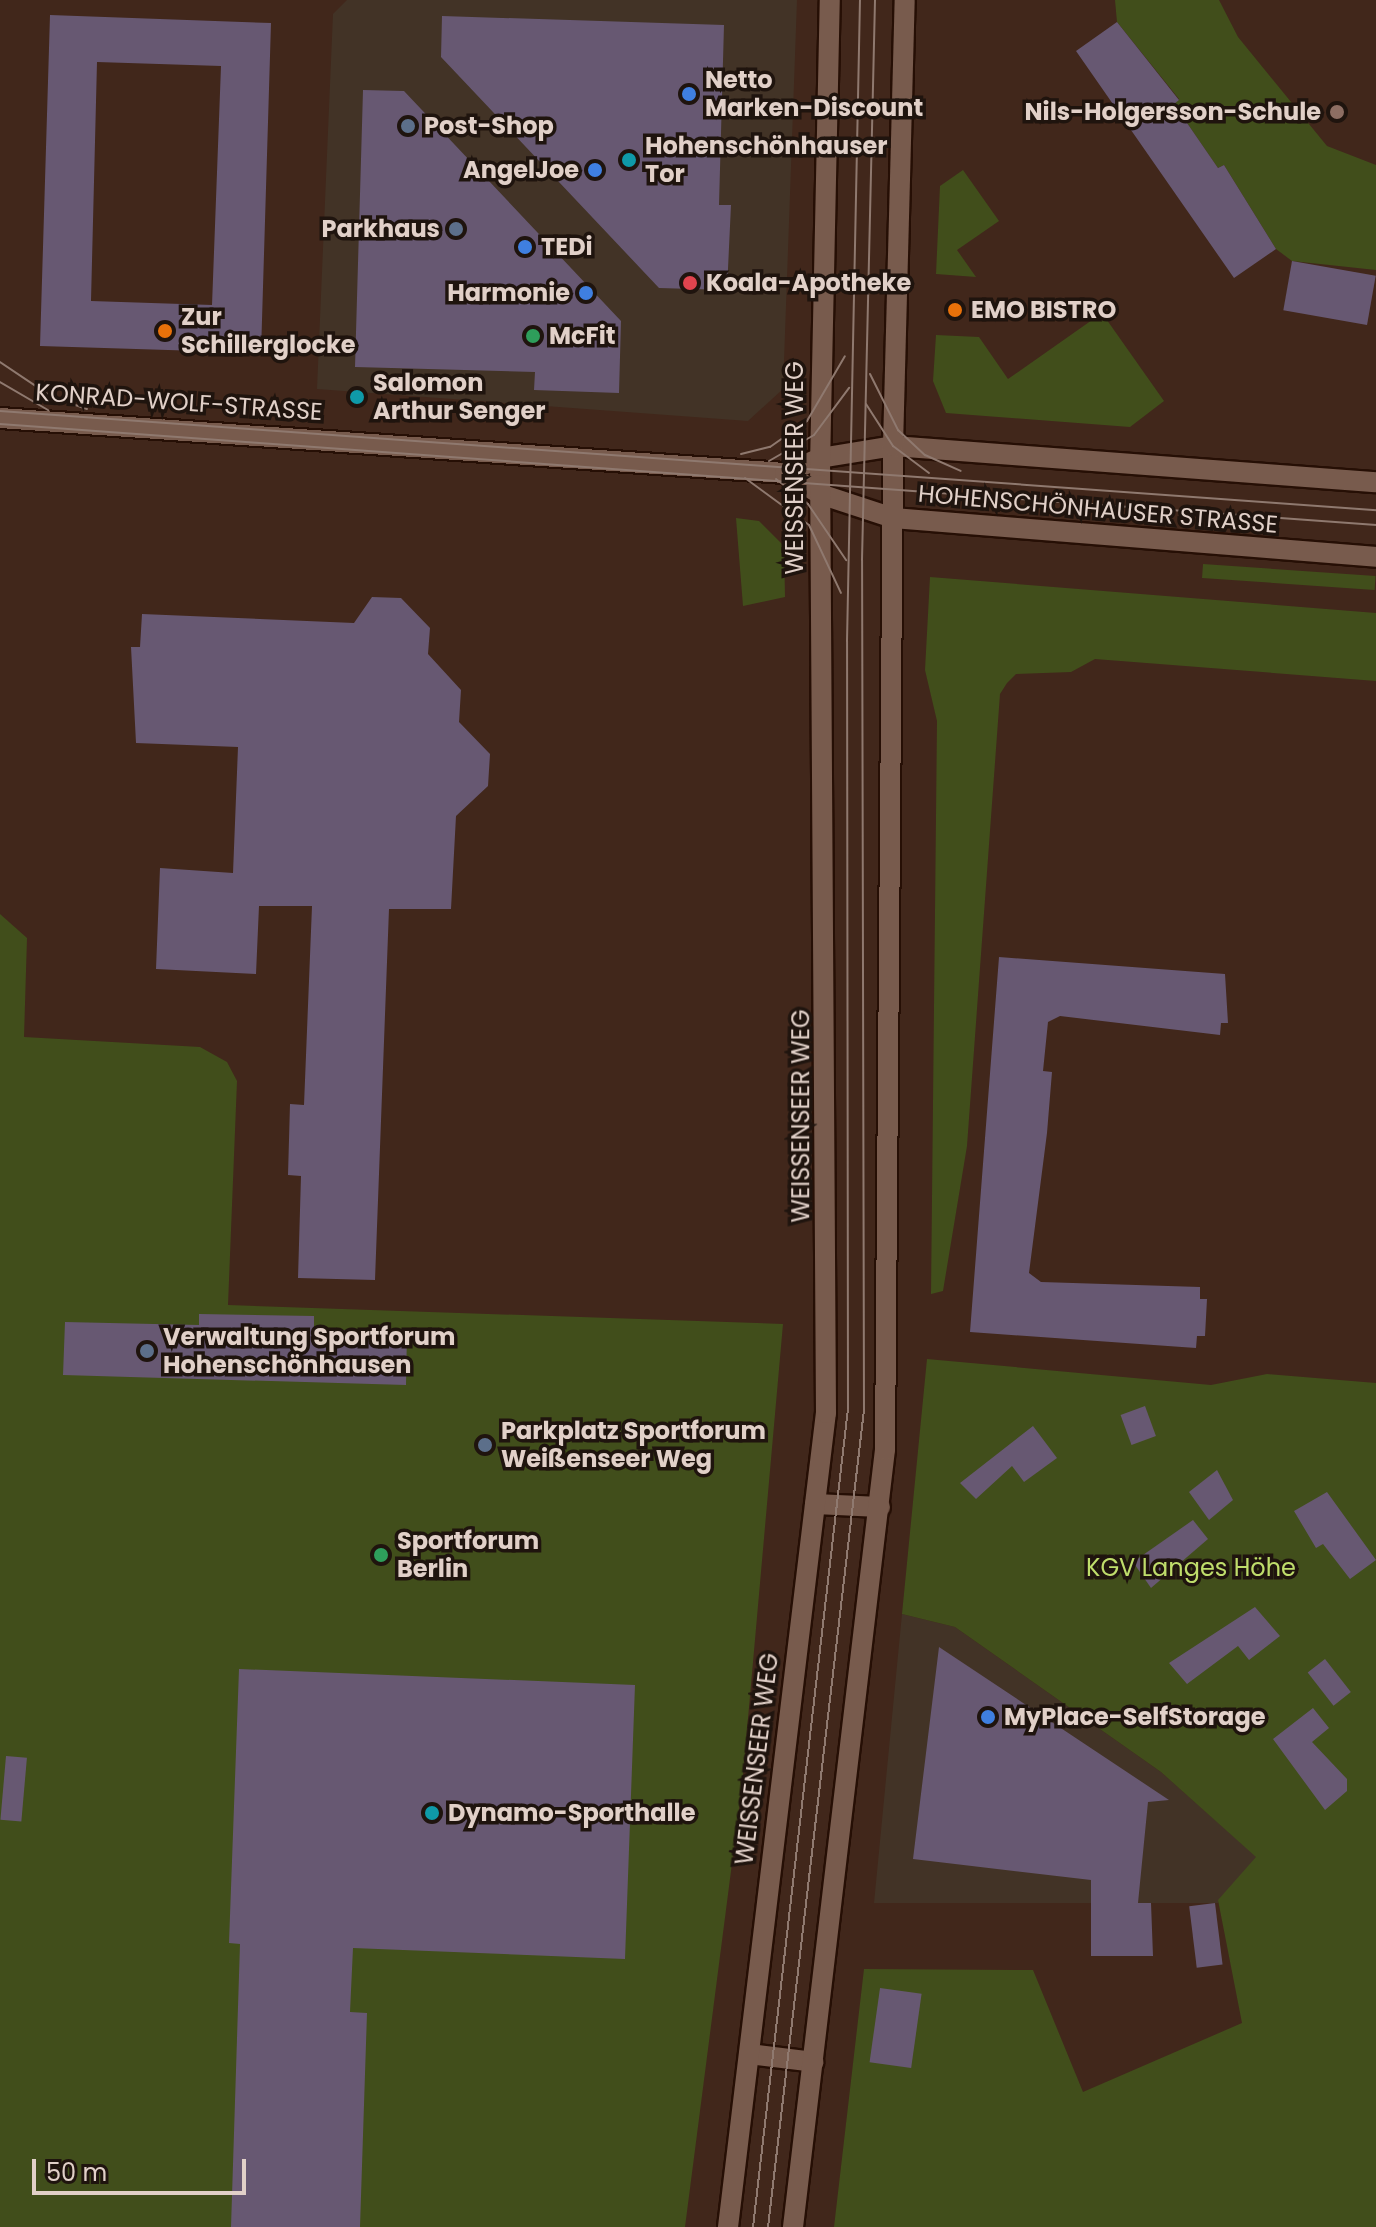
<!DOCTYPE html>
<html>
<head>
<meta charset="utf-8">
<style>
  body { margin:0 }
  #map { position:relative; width:1376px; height:2227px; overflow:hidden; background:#41271b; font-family:Poppins,sans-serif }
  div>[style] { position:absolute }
  .commercial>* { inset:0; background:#423326 }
  .green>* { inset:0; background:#414e1b; transform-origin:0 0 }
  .building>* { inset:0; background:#675872; transform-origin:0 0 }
  .roads { filter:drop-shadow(2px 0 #260f05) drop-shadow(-2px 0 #260f05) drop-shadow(0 2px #260f05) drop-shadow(0 -2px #260f05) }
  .secondary>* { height:20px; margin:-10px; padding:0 10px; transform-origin:10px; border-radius:10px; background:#785b4d }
  .tram>* { height:2px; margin:-1px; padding:0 1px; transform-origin:1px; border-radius:1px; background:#8f796f }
  .dots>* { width:22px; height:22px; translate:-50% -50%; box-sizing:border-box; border:4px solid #1f140e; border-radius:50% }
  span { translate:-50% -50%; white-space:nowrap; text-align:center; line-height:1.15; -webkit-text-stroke:7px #1f140e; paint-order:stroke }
  .poi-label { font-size:24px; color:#e1d0c8; font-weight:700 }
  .left { translate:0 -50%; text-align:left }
  .right { translate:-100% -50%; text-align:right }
  .street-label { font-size:24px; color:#e1d0c8 }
  .park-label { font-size:24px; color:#bfdd6b }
  .scale { position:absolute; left:32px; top:2159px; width:214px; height:36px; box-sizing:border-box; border:4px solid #e1d0c8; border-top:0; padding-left:10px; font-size:24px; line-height:28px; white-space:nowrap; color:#e1d0c8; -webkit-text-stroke:6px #1f140e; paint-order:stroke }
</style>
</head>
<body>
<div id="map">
  <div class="commercial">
    <i style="clip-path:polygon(347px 0,797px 0,783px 389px,748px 421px,317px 389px,333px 14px)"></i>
    <i style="clip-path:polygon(902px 1614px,955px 1627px,1161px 1772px,1257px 1857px,1218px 1903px,874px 1903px)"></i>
  </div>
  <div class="green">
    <i style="clip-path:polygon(1115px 0,1219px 0,1238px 37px,1327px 146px,1376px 165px,1376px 270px,1292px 261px,1276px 249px,1224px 165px,1218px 168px,1174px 104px,1179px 99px,1117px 22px)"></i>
    <i style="clip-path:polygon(963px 170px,999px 221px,957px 250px,976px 277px,936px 274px,940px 186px)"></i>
    <i style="clip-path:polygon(1102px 313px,1164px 401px,1130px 427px,946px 413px,933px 381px,936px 335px,979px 337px,1008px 379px)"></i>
    <i style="clip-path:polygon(736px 518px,759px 521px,784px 546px,785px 597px,743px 606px)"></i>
    <i style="left:1203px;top:564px;width:173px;height:14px;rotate:4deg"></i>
    <i style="clip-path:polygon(930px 577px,1376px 613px,1376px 681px,1095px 659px,1071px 672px,1016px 674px,1007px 683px,1000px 694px,967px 1146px,943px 1291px,931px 1294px,937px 721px,925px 670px)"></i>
    <i style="clip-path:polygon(0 914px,27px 938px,24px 1037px,200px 1047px,227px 1062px,237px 1081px,228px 1305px,783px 1324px,742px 1786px,685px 2227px,0 2227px)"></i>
    <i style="clip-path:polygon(927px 1359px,1211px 1385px,1267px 1374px,1376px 1383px,1376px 2227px,834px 2227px,864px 1969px,1033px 1970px,1083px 2092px,1242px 2023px,1218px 1900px,1256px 1857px,1161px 1772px,955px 1627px,902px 1614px)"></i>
  </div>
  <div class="building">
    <i style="clip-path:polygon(evenodd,50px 15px,271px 23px,261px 353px,40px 346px,50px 15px,97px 62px,221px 66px,212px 305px,91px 301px,97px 62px)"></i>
    <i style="clip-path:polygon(442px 16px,724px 25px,719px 205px,731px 205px,727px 290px,659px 288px,441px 57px)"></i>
    <i style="clip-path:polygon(1117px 22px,1179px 100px,1174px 104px,1218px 168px,1224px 165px,1276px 249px,1234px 278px,1076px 51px)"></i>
    <i style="clip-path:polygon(363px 90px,404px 91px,621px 321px,619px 393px,534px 390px,535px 372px,355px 367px)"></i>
    <i style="left:1292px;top:261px;width:85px;height:50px;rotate:10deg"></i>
    <i style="clip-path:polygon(372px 597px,401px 598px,430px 628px,428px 654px,461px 690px,459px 722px,490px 754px,488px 786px,456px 816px,451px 909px,389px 909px,375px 1280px,298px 1278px,301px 1176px,288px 1175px,290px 1104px,304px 1105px,312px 906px,259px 906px,256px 974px,156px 969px,160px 868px,233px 873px,238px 747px,136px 743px,131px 647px,140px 647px,142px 614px,354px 623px)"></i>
    <i style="clip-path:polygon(999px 957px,1225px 974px,1228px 1023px,1221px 1023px,1220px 1035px,1060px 1016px,1048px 1022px,1043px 1071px,1052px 1072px,1047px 1133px,1029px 1273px,1041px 1282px,1200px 1287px,1200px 1299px,1207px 1299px,1205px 1336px,1197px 1336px,1196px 1348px,970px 1332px)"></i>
    <i style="clip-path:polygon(199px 1314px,314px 1316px,314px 1329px,407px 1332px,406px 1385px,63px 1375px,65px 1322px,199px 1325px)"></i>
    <i style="left:1145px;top:1406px;width:32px;height:26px;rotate:70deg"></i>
    <i style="clip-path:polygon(1033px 1426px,1057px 1458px,1024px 1482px,1012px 1466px,976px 1499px,960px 1483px)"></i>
    <i style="clip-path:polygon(1217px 1470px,1233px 1500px,1209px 1520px,1189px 1492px)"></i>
    <i style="clip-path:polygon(1327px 1492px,1376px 1560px,1350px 1579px,1323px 1544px,1316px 1548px,1294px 1511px)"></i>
    <i style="clip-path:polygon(1193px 1520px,1208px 1539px,1151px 1588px,1133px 1562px)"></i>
    <i style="clip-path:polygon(1255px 1607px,1280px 1636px,1249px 1660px,1238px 1646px,1187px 1684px,1169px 1663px)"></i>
    <i style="clip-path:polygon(939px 1647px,1169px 1800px,1148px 1802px,1138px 1903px,1151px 1903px,1153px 1956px,1091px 1956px,1091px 1880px,913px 1859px)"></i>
    <i style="left:1325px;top:1659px;width:42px;height:22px;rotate:52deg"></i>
    <i style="clip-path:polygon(239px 1669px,635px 1685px,625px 1959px,353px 1948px,350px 2012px,367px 2013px,360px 2227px,231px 2227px,240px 1944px,229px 1943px)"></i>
    <i style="clip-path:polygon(1313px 1708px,1329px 1728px,1312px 1742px,1347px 1779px,1347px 1791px,1325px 1810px,1273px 1739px)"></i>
    <i style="left:6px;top:1756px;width:21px;height:64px;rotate:5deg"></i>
    <i style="left:1215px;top:1903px;width:62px;height:26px;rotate:83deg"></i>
    <i style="left:880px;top:1988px;width:42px;height:75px;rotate:8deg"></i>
  </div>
  <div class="roads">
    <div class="secondary">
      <i style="left:0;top:418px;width:787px;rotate:4.01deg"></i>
      <i style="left:785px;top:473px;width:41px;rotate:31deg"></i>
      <i style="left:820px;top:494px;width:77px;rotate:18.2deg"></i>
      <i style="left:893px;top:518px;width:485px;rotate:4.6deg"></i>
      <i style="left:785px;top:473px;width:38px;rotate:-23deg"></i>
      <i style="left:820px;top:458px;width:74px;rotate:-9.3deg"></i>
      <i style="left:893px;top:446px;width:484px;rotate:4.3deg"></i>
      <i style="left:815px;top:1504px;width:65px;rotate:2.6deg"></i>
      <i style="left:749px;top:2054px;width:65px;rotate:7deg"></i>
      <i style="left:728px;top:2227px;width:820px;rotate:-83.14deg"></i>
      <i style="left:826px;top:1413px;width:947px;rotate:-90.36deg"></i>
      <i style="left:820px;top:466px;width:466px;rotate:-88.8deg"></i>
      <i style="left:793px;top:2227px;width:782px;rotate:-83.25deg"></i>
      <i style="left:885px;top:1450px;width:1004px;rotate:-89.54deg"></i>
      <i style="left:893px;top:446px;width:446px;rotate:-88.5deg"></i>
    </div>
  </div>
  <div class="tram">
    <i style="left:0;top:362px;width:63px;rotate:33.9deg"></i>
    <i style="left:52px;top:397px;width:37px;rotate:19deg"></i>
    <i style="left:870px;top:374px;width:63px;rotate:63.4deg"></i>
    <i style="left:898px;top:430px;width:37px;rotate:43deg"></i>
    <i style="left:925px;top:455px;width:39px;rotate:24deg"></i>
    <i style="left:0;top:382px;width:56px;rotate:30.3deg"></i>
    <i style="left:866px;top:404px;width:50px;rotate:57.3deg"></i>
    <i style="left:893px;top:446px;width:45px;rotate:36.9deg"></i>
    <i style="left:0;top:411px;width:1380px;rotate:4.12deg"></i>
    <i style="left:0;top:424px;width:1380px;rotate:4.2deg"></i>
    <i style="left:741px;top:454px;width:30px;rotate:-14deg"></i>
    <i style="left:770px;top:447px;width:45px;rotate:-35.1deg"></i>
    <i style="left:807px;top:421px;width:75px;rotate:-59.7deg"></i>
    <i style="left:769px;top:461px;width:52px;rotate:-30deg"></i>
    <i style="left:814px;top:435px;width:59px;rotate:-53.3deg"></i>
    <i style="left:745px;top:478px;width:79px;rotate:36.3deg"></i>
    <i style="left:809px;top:525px;width:75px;rotate:64.8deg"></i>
    <i style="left:776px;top:479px;width:41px;rotate:38deg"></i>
    <i style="left:808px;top:504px;width:68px;rotate:55.8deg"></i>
    <i style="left:753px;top:2227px;width:823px;rotate:-83.38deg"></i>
    <i style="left:848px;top:1409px;width:768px;rotate:-90.07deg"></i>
    <i style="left:847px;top:641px;width:641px;rotate:-88.84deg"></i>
    <i style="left:768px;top:2227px;width:823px;rotate:-83.3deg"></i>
    <i style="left:864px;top:1410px;width:850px;rotate:-90.13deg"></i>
    <i style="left:862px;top:560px;width:560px;rotate:-88.67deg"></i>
  </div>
  <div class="dots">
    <i style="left:689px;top:94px;background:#3f7fe0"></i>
    <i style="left:1337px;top:112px;background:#8d6e63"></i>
    <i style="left:408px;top:126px;background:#5c6f8a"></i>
    <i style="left:629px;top:160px;background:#0f9aa8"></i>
    <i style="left:595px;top:170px;background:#3f7fe0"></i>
    <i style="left:456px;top:229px;background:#5c6f8a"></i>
    <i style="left:525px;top:247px;background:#3f7fe0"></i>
    <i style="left:690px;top:283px;background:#e0444e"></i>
    <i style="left:586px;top:293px;background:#3f7fe0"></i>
    <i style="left:955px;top:310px;background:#e8710a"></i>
    <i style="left:165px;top:331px;background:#e8710a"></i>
    <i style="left:533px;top:336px;background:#2e9e5b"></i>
    <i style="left:357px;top:397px;background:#0f9aa8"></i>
    <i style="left:147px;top:1351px;background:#5c6f8a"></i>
    <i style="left:485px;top:1445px;background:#5c6f8a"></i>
    <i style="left:381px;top:1555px;background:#2e9e5b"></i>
    <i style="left:988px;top:1717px;background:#3f7fe0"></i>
    <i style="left:432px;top:1813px;background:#0f9aa8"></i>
  </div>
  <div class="poi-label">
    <span class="left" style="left:705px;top:94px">Netto<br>Marken-Discount</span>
    <span class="right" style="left:1321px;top:112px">Nils-Holgersson-Schule</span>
    <span class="left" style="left:424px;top:126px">Post-Shop</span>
    <span class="left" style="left:645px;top:160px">Hohenschönhauser<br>Tor</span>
    <span class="right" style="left:579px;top:170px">AngelJoe</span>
    <span class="right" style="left:440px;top:229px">Parkhaus</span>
    <span class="left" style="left:541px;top:247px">TEDi</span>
    <span class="left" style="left:706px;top:283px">Koala-Apotheke</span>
    <span class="right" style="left:570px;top:293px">Harmonie</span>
    <span class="left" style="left:971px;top:310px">EMO BISTRO</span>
    <span class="left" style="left:181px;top:331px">Zur<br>Schillerglocke</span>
    <span class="left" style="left:549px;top:336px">McFit</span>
    <span class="left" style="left:373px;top:397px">Salomon<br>Arthur Senger</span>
    <span class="left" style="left:163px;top:1351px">Verwaltung Sportforum<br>Hohenschönhausen</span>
    <span class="left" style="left:501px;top:1445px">Parkplatz Sportforum<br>Weißenseer Weg</span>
    <span class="left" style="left:397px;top:1555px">Sportforum<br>Berlin</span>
    <span class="left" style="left:1004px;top:1717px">MyPlace-SelfStorage</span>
    <span class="left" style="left:448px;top:1813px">Dynamo-Sporthalle</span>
  </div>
  <div class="street-label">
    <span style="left:179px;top:402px;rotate:4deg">KONRAD-WOLF-STRASSE</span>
    <span style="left:795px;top:468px;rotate:-90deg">WEISSENSEER WEG</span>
    <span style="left:1098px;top:509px;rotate:5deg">HOHENSCHÖNHAUSER STRASSE</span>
    <span style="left:801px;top:1116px;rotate:-90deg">WEISSENSEER WEG</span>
    <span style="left:757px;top:1759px;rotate:-83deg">WEISSENSEER WEG</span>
  </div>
  <div class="park-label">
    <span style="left:1191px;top:1568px">KGV Langes Höhe</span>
  </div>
  <div class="scale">50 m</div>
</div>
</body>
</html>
